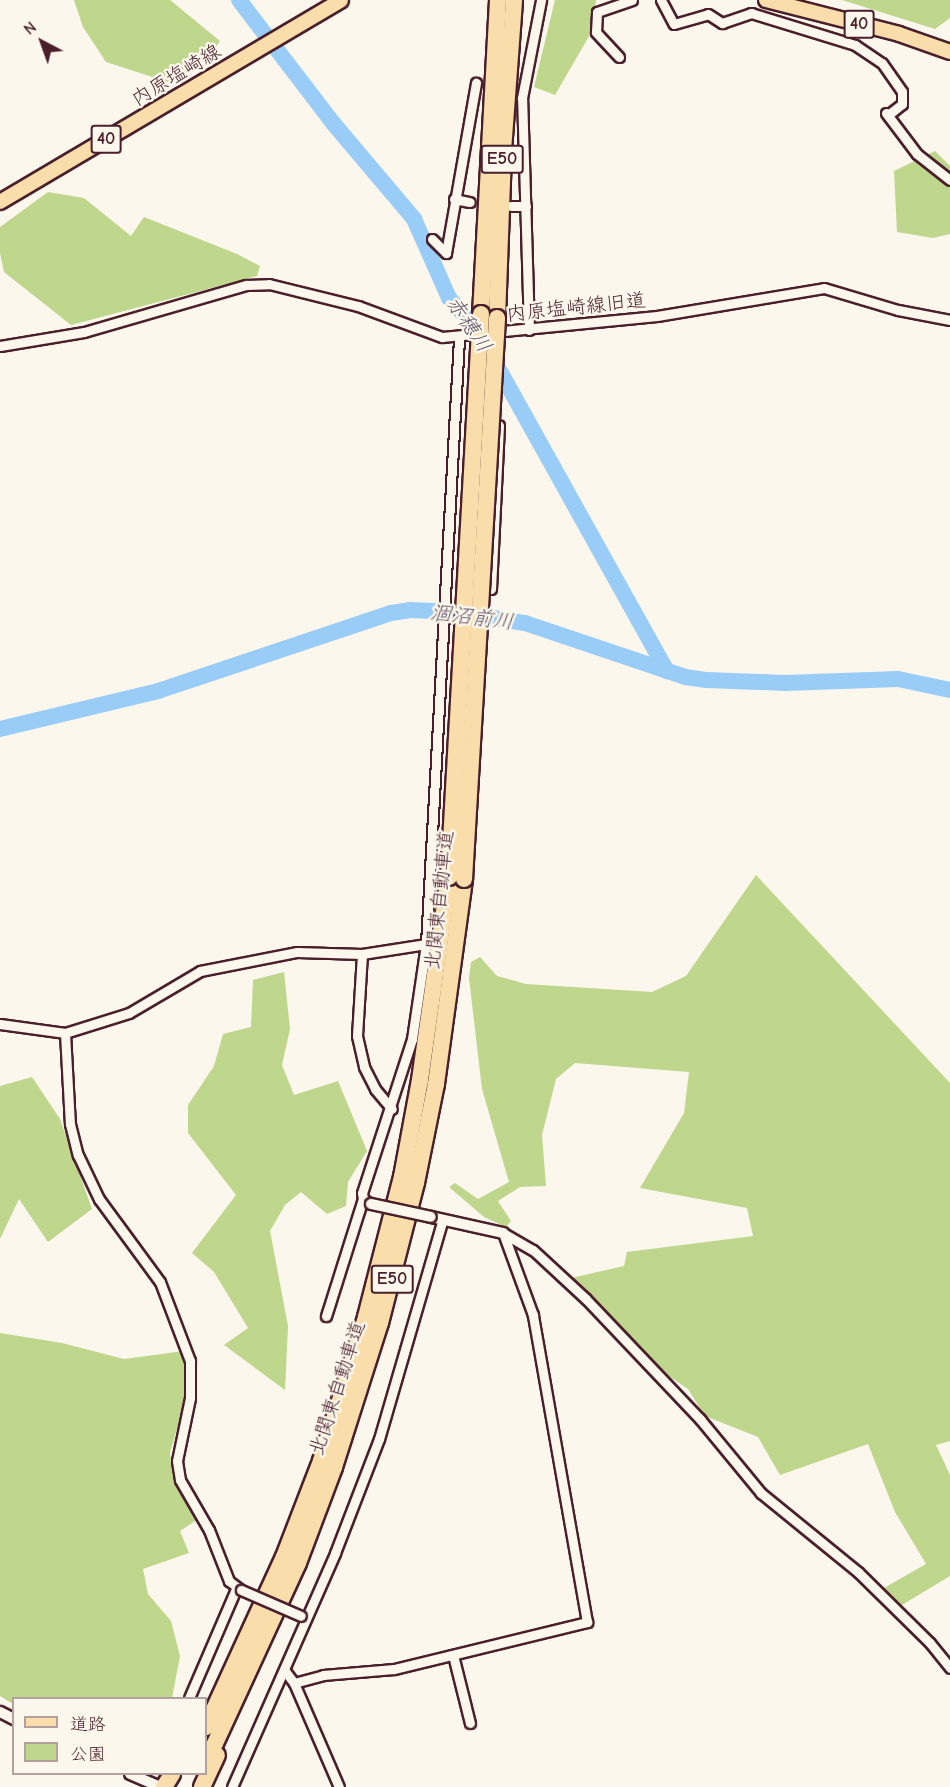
<!DOCTYPE html>
<html>
<head>
<meta charset="utf-8">
<style>
  body { margin:0 }
  #map { position:relative; width:950px; height:1787px; overflow:hidden; background:#fbf7ec; font-family:"Comic Neue","Klee One",sans-serif }
  div>[style] { position:absolute }
  .green>* { inset:0; background:#bfd68d }
  .river>* { height:16px; margin:-8px; padding:0 8px; transform-origin:8px; border-radius:8px; background:#99ccf7 }
  .roads { filter:drop-shadow(2px 0 #4a1f2b) drop-shadow(-2px 0 #4a1f2b) drop-shadow(0 2px #4a1f2b) drop-shadow(0 -2px #4a1f2b) }
  .minor>* { height:9px; margin:-4.5px; padding:0 4.5px; transform-origin:4.5px; border-radius:4.5px; background:#fbf7ec }
  .tertiary>* { height:10px; margin:-5px; padding:0 5px; transform-origin:5px; border-radius:5px; background:#fbf7ec }
  .primary>* { height:14px; margin:-7px; padding:0 7px; transform-origin:7px; border-radius:7px; background:#f9deab }
  .motorway>* { height:16px; margin:-8px; padding:0 8px; transform-origin:8px; border-radius:8px; background:#f9deab }
  .bridges { filter:drop-shadow(2px 0 #4a1f2b) drop-shadow(-2px 0 #4a1f2b) drop-shadow(0 2px #4a1f2b) drop-shadow(0 -2px #4a1f2b) }
  .minor-bridge>* { height:9px; margin:-4.5px; padding:0 4.5px; transform-origin:4.5px; border-radius:4.5px; background:#fbf7ec }
  .tertiary-bridge>* { height:10px; margin:-5px; padding:0 5px; transform-origin:5px; border-radius:5px; background:#fbf7ec }
  .motorway-bridge>* { height:16px; margin:-8px; padding:0 8px; transform-origin:8px; border-radius:8px; background:#f9deab }
  span { translate:-50% -50%; white-space:nowrap; text-align:center; line-height:1.15; -webkit-text-stroke:5px #fbf7ec; paint-order:stroke }
  .shield-label span { padding:2px 4px; background:#fbf7ec; border:2px solid; border-radius:4px; -webkit-text-stroke-width:0 }
  .shield-label { font-size:18px; color:#4a1f2b; font-weight:700 }
  .street-label { font-size:20px; color:#4a1f2b }
  .water-label { font-size:21px; color:#625368; font-style:italic }
  .legend { position:absolute; left:12px; top:1697px; width:195px; height:78px; box-sizing:border-box; background:#fbf7ec; border:2px solid #b4a19f; margin:0; padding:8px 10px; list-style:none; font-size:18px; color:#4a1f2b }
  .legend li { display:flex; align-items:center; gap:12px; height:30px }
  .legend b { width:30px; border:2px solid #b4a19f }
  .north { position:absolute; left:12px; top:12px; width:60px; height:60px; -webkit-text-stroke:4px #fbf7ec; paint-order:stroke; rotate:319deg; font-size:16px; font-weight:700; line-height:24px; text-align:center; color:#4a1f2b }
  .north::after { content:''; display:block; margin:auto; width:21px; height:27px; background:#4a1f2b; clip-path:polygon(50% 0,100% 100%,50% 72%,0 100%) }
</style>
</head>
<body>
<div id="map">
  <div class="green">
    <i style="clip-path:polygon(74px 0,170px 0,220px 41px,207px 61px,174px 84px,106px 62px,83px 27px)"></i>
    <i style="clip-path:polygon(555px 0,596px 0,592px 31px,555px 95px,534px 87px)"></i>
    <i style="clip-path:polygon(842px 0,950px 0,950px 18px,935px 29px)"></i>
    <i style="clip-path:polygon(935px 151px,950px 166px,950px 234px,933px 238px,897px 232px,894px 171px)"></i>
    <i style="clip-path:polygon(48px 192px,84px 198px,131px 236px,144px 217px,237px 254px,260px 266px,257px 276px,71px 325px,4px 272px,0 253px,0 227px)"></i>
    <i style="clip-path:polygon(756px 875px,950px 1083px,950px 1441px,936px 1445px,950px 1475px,950px 1576px,902px 1605px,884px 1588px,926px 1564px,895px 1512px,868px 1444px,780px 1475px,758px 1437px,705px 1416px,688px 1389px,660px 1370px,571px 1278px,624px 1266px,627px 1252px,753px 1236px,747px 1208px,640px 1188px,684px 1113px,689px 1072px,575px 1063px,556px 1079px,542px 1135px,546px 1186px,520px 1187px,498px 1201px,511px 1221px,506px 1227px,484px 1217px,449px 1187px,455px 1183px,478px 1199px,509px 1182px,482px 1089px,469px 978px,471px 962px,480px 957px,497px 976px,526px 984px,652px 992px,686px 976px)"></i>
    <i style="clip-path:polygon(284px 972px,290px 1029px,282px 1065px,294px 1095px,338px 1081px,367px 1151px,348px 1182px,346px 1206px,327px 1214px,301px 1192px,285px 1205px,270px 1231px,288px 1326px,285px 1390px,224px 1345px,248px 1328px,214px 1272px,192px 1253px,236px 1195px,188px 1133px,188px 1105px,214px 1066px,223px 1034px,251px 1027px,253px 980px)"></i>
    <i style="clip-path:polygon(32px 1077px,60px 1119px,92px 1209px,48px 1242px,19px 1199px,0 1239px,0 1086px)"></i>
    <i style="clip-path:polygon(0 1333px,62px 1343px,124px 1359px,184px 1351px,186px 1397px,170px 1453px,173px 1476px,198px 1519px,180px 1531px,189px 1553px,143px 1569px,148px 1594px,171px 1621px,180px 1656px,172px 1698px,14px 1698px,13px 1704px,0 1696px)"></i>
  </div>
  <div class="river">
    <i style="left:239px;top:0;width:155px;rotate:52.6deg"></i>
    <i style="left:333px;top:123px;width:126px;rotate:49.8deg"></i>
    <i style="left:414px;top:219px;width:86px;rotate:66.1deg"></i>
    <i style="left:449px;top:298px;width:30px;rotate:48deg"></i>
    <i style="left:469px;top:320px;width:64px;rotate:59deg"></i>
    <i style="left:502px;top:375px;width:339px;rotate:60.9deg"></i>
    <i style="left:0;top:729px;width:163px;rotate:-13.5deg"></i>
    <i style="left:158px;top:691px;width:246px;rotate:-18.5deg"></i>
    <i style="left:391px;top:613px;width:19px;rotate:-9deg"></i>
    <i style="left:410px;top:610px;width:46px;rotate:2.5deg"></i>
    <i style="left:456px;top:612px;width:70px;rotate:9.1deg"></i>
    <i style="left:525px;top:623px;width:169px;rotate:18.6deg"></i>
    <i style="left:685px;top:677px;width:22px;rotate:8deg"></i>
    <i style="left:707px;top:680px;width:78px;rotate:2.2deg"></i>
    <i style="left:785px;top:683px;width:113px;rotate:-2deg"></i>
    <i style="left:898px;top:679px;width:53px;rotate:11.9deg"></i>
  </div>
  <div class="roads">
    <div class="minor">
      <i style="left:661px;top:0;width:27px;rotate:62deg"></i>
      <i style="left:674px;top:24px;width:35px;rotate:-16deg"></i>
      <i style="left:708px;top:14px;width:17px;rotate:33deg"></i>
      <i style="left:722px;top:23px;width:31px;rotate:-19deg"></i>
      <i style="left:751px;top:13px;width:109px;rotate:17.1deg"></i>
      <i style="left:855px;top:45px;width:32px;rotate:34deg"></i>
      <i style="left:882px;top:63px;width:35px;rotate:55deg"></i>
      <i style="left:902px;top:92px;width:12px;rotate:90deg"></i>
      <i style="left:902px;top:104px;width:16px;rotate:142deg"></i>
      <i style="left:619px;top:57px;width:34px;rotate:-133deg"></i>
      <i style="left:596px;top:32px;width:20px;rotate:-87deg"></i>
      <i style="left:597px;top:12px;width:37px;rotate:-19deg"></i>
      <i style="left:886px;top:113px;width:51px;rotate:52.9deg"></i>
      <i style="left:917px;top:154px;width:42px;rotate:38.2deg"></i>
      <i style="left:454px;top:199px;width:16px;rotate:11deg"></i>
      <i style="left:511px;top:206px;width:15px"></i>
      <i style="left:432px;top:239px;width:20px;rotate:45deg"></i>
      <i style="left:446px;top:253px;width:173px;rotate:-80deg"></i>
      <i style="left:529px;top:330px;width:232px;rotate:-91.7deg"></i>
      <i style="left:522px;top:98px;width:100px;rotate:-79deg"></i>
      <i style="left:0;top:346px;width:85px;rotate:-9.5deg"></i>
      <i style="left:84px;top:332px;width:169px;rotate:-16.2deg"></i>
      <i style="left:246px;top:285px;width:23px;rotate:-2deg"></i>
      <i style="left:269px;top:284px;width:92px;rotate:13.9deg"></i>
      <i style="left:358px;top:306px;width:90px;rotate:20.3deg"></i>
      <i style="left:442px;top:337px;width:216px;rotate:-5.6deg"></i>
      <i style="left:657px;top:316px;width:169px;rotate:-9.5deg"></i>
      <i style="left:824px;top:288px;width:77px;rotate:16.6deg"></i>
      <i style="left:898px;top:310px;width:53px;rotate:10.9deg"></i>
      <i style="left:491px;top:589px;width:164px;rotate:-87.2deg"></i>
      <i style="left:362px;top:954px;width:82px;rotate:93.5deg"></i>
      <i style="left:357px;top:1036px;width:32px;rotate:77deg"></i>
      <i style="left:364px;top:1067px;width:25px;rotate:63deg"></i>
      <i style="left:375px;top:1089px;width:26px;rotate:50deg"></i>
      <i style="left:0;top:1024px;width:66px;rotate:7.9deg"></i>
      <i style="left:65px;top:1033px;width:67px;rotate:-17.4deg"></i>
      <i style="left:129px;top:1013px;width:82px;rotate:-30.6deg"></i>
      <i style="left:200px;top:971px;width:99px;rotate:-11.1deg"></i>
      <i style="left:297px;top:952px;width:65px;rotate:1.8deg"></i>
      <i style="left:362px;top:954px;width:65px;rotate:-8.9deg"></i>
      <i style="left:65px;top:1033px;width:91px;rotate:86.9deg"></i>
      <i style="left:70px;top:1124px;width:32px;rotate:76deg"></i>
      <i style="left:78px;top:1155px;width:49px;rotate:64.5deg"></i>
      <i style="left:99px;top:1199px;width:103px;rotate:53.7deg"></i>
      <i style="left:160px;top:1282px;width:85px;rotate:69.2deg"></i>
      <i style="left:190px;top:1361px;width:37px;rotate:90deg"></i>
      <i style="left:190px;top:1398px;width:64px;rotate:101.7deg"></i>
      <i style="left:177px;top:1461px;width:19px;rotate:81deg"></i>
      <i style="left:180px;top:1480px;width:58px;rotate:59.9deg"></i>
      <i style="left:209px;top:1530px;width:55px;rotate:68.6deg"></i>
      <i style="left:229px;top:1581px;width:15px;rotate:37deg"></i>
      <i style="left:371px;top:1204px;width:9px;rotate:-148deg"></i>
      <i style="left:363px;top:1199px;width:6px;rotate:-99deg"></i>
      <i style="left:362px;top:1193px;width:162px;rotate:-72deg"></i>
      <i style="left:412px;top:1039px;width:96px;rotate:-81.6deg"></i>
      <i style="left:426px;top:944px;width:607px;rotate:-86.88deg"></i>
      <i style="left:503px;top:1233px;width:34px;rotate:30deg"></i>
      <i style="left:533px;top:1250px;width:72px;rotate:42.8deg"></i>
      <i style="left:586px;top:1299px;width:166px;rotate:46.5deg"></i>
      <i style="left:700px;top:1419px;width:96px;rotate:50.5deg"></i>
      <i style="left:761px;top:1493px;width:125px;rotate:39.2deg"></i>
      <i style="left:858px;top:1572px;width:101px;rotate:44.6deg"></i>
      <i style="left:930px;top:1643px;width:32px;rotate:51deg"></i>
      <i style="left:326px;top:1316px;width:123px;rotate:-72.5deg"></i>
      <i style="left:453px;top:1655px;width:70px;rotate:76deg"></i>
      <i style="left:285px;top:1671px;width:15px;rotate:53deg"></i>
      <i style="left:294px;top:1683px;width:113px;rotate:66.6deg"></i>
      <i style="left:294px;top:1683px;width:30px;rotate:-15deg"></i>
      <i style="left:323px;top:1675px;width:71px;rotate:-4.8deg"></i>
      <i style="left:394px;top:1669px;width:199px;rotate:-13.7deg"></i>
      <i style="left:587px;top:1622px;width:312px;rotate:-100deg"></i>
      <i style="left:533px;top:1315px;width:87px;rotate:-110.1deg"></i>
      <i style="left:189px;top:1698px;width:119px;rotate:-66.7deg"></i>
      <i style="left:232px;top:1787px;width:256px;rotate:-66.2deg"></i>
      <i style="left:335px;top:1553px;width:122px;rotate:-68.9deg"></i>
      <i style="left:379px;top:1439px;width:229px;rotate:-73.8deg"></i>
    </div>
    <div class="tertiary">
      <i style="left:431px;top:1217px;width:74px;rotate:12.5deg"></i>
      <i style="left:0;top:1712px;width:16px;rotate:27deg"></i>
      <i style="left:130px;top:1774px;width:34px;rotate:23deg"></i>
    </div>
    <div class="primary">
      <i style="left:766px;top:0;width:137px;rotate:14.3deg"></i>
      <i style="left:899px;top:34px;width:54px;rotate:19.4deg"></i>
      <i style="left:0;top:202px;width:396px;rotate:-30.6deg"></i>
    </div>
    <div class="motorway">
      <i style="left:481px;top:314px;width:314px;rotate:-86.9deg"></i>
      <i style="left:497px;top:318px;width:167px;rotate:-87.9deg"></i>
      <i style="left:503px;top:151px;width:151px;rotate:-85.8deg"></i>
      <i style="left:206px;top:1727px;width:187px;rotate:-65.4deg"></i>
      <i style="left:284px;top:1557px;width:103px;rotate:-68.9deg"></i>
      <i style="left:321px;top:1461px;width:151px;rotate:-72.6deg"></i>
      <i style="left:366px;top:1317px;width:145px;rotate:-75.6deg"></i>
      <i style="left:402px;top:1177px;width:99px;rotate:-79.5deg"></i>
      <i style="left:420px;top:1080px;width:205px;rotate:-81.9deg"></i>
      <i style="left:206px;top:1763px;width:220px;rotate:-65.3deg"></i>
      <i style="left:298px;top:1563px;width:103px;rotate:-69.4deg"></i>
      <i style="left:334px;top:1467px;width:151px;rotate:-72.3deg"></i>
      <i style="left:380px;top:1323px;width:145px;rotate:-75.6deg"></i>
      <i style="left:416px;top:1183px;width:101px;rotate:-78.6deg"></i>
      <i style="left:436px;top:1084px;width:207px;rotate:-82.2deg"></i>
      <i style="left:164px;top:1787px;width:15px;rotate:-58deg"></i>
      <i style="left:202px;top:1787px;width:35px;rotate:-65deg"></i>
    </div>
  </div>
  <div class="bridges">
    <div class="minor-bridge">
      <i style="left:241px;top:1590px;width:65px;rotate:23.4deg"></i>
    </div>
    <div class="tertiary-bridge">
      <i style="left:371px;top:1204px;width:61px;rotate:12.2deg"></i>
    </div>
    <div class="motorway-bridge">
      <i style="left:449px;top:877px;width:564px;rotate:-86.75deg"></i>
      <i style="left:464px;top:879px;width:562px;rotate:-86.63deg"></i>
    </div>
  </div>
  <div class="shield-label">
    <span style="left:859px;top:24px">40</span>
    <span style="left:106px;top:139px">40</span>
    <span style="left:502px;top:159px">E50</span>
    <span style="left:392px;top:1279px">E50</span>
  </div>
  <div class="street-label">
    <span style="left:176px;top:75px;rotate:-31deg">内原塩崎線</span>
    <span style="left:576px;top:307px;rotate:-6deg">内原塩崎線旧道</span>
    <span style="left:439px;top:900px;rotate:-84deg">北関東自動車道</span>
    <span style="left:337px;top:1388px;rotate:-72deg">北関東自動車道</span>
  </div>
  <div class="water-label">
    <span style="left:469px;top:324px;rotate:56deg">赤穂川</span>
    <span style="left:472px;top:617px;rotate:7deg">涸沼前川</span>
  </div>
  <ul class="legend">
  <li><b style="height:8px;background:#f9deab"></b>道路</li>
  <li><b style="height:16px;background:#bfd68d"></b>公園</li>
  </ul>
  <div class="north">N</div>
</div>
</body>
</html>
